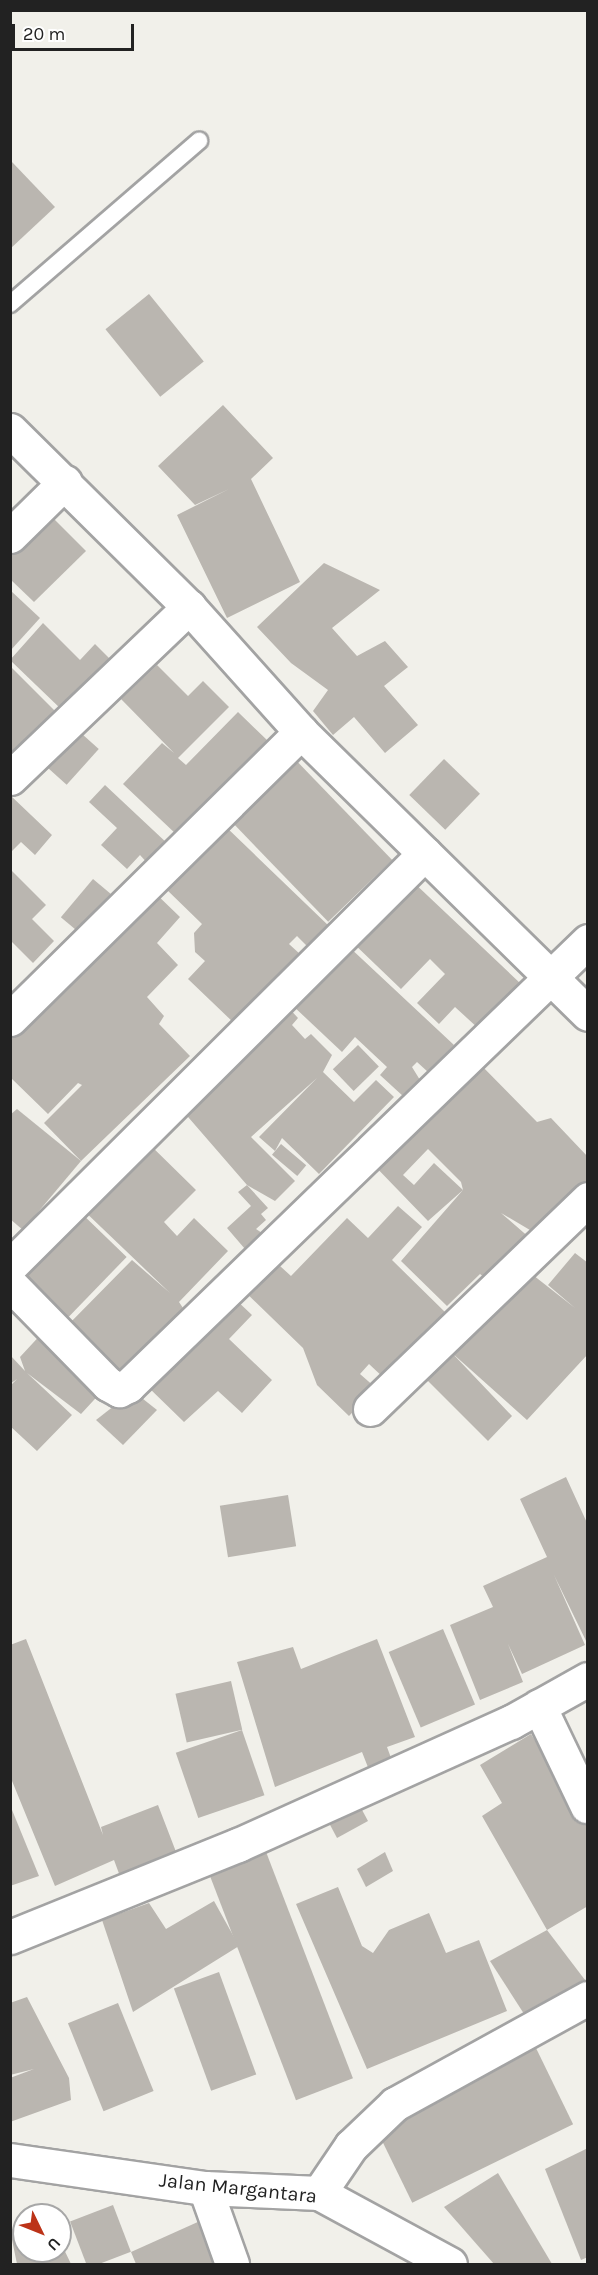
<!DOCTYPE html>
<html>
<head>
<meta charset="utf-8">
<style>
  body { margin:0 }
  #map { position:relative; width:598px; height:2275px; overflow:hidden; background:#f1f0ea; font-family:Karla,sans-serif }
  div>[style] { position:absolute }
  .building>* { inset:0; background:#bab6b0; transform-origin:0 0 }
  .roads { filter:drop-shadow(2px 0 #a3a3a3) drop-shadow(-2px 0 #a3a3a3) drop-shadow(0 2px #a3a3a3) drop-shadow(0 -2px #a3a3a3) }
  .service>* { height:16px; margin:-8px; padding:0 8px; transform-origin:8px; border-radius:8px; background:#fff }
  .minor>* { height:33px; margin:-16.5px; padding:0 16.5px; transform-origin:16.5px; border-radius:16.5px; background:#fff }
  span { translate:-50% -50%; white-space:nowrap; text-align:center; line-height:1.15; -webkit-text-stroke:6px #fff; paint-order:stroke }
  .street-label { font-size:20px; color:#222 }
  .frame { position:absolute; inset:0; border:12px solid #222; pointer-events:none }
  .north { position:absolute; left:12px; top:2203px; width:60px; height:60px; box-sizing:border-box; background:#fff; border:2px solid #a7a7a7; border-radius:50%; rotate:133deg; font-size:16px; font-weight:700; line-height:24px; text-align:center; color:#222 }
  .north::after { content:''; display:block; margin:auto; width:21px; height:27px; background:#bc3318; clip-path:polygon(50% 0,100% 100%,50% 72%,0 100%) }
  .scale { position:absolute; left:12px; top:24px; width:122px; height:27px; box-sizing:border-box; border:3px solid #222; border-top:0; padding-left:8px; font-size:18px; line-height:21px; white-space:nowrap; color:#222; -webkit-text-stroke:4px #fff; paint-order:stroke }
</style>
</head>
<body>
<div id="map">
  <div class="building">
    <i style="clip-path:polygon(12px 162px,55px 207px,10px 249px,10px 163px)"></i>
    <i style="left:149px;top:294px;width:87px;height:56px;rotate:51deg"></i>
    <i style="clip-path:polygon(223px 405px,273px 458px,251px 479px,300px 582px,227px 618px,177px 515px,229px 489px,195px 505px,158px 466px)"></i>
    <i style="clip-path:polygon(47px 512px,86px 551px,34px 602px,10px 579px,10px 548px)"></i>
    <i style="clip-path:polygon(324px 563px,380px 590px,332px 628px,357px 656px,385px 641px,408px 667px,384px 686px,418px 725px,385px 753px,354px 717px,333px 735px,313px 711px,328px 690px,291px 663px,257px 627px)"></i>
    <i style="clip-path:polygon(10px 590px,40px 618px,10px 651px)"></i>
    <i style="clip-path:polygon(43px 623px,80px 660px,95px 644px,111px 660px,62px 710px,10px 660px)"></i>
    <i style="clip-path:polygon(157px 665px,188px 696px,203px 681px,229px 707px,178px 758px,186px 765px,238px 712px,268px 741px,177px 835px,123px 784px,162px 743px,174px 753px,121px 699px)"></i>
    <i style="clip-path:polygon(10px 666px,57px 713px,10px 758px)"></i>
    <i style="left:72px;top:725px;width:36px;height:48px;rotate:42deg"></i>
    <i style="left:288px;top:752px;width:150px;height:89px;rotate:46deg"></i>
    <i style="left:444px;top:759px;width:50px;height:50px;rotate:44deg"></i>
    <i style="clip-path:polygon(105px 785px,169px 845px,149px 865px,140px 855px,127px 869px,101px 845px,117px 828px,89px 802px)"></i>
    <i style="clip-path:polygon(10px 795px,52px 835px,35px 855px,21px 842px,10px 853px)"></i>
    <i style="clip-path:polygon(224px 825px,331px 928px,310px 949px,297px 936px,289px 944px,301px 955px,235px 1024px,188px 979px,205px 961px,195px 952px,194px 933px,202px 924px,164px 887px)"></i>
    <i style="clip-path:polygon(10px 869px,46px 905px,32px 919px,54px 941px,33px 963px,10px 940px)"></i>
    <i style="left:93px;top:879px;width:30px;height:50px;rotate:40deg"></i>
    <i style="clip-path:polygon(410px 879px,521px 984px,479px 1029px,455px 1007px,439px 1024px,417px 1003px,445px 974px,430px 959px,401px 989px,351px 941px)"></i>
    <i style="clip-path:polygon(152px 890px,180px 917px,157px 943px,178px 965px,147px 997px,164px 1016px,159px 1024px,190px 1056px,81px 1161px,44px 1123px,82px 1085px,78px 1083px,48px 1114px,10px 1077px,10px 1034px)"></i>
    <i style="clip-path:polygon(347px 945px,454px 1045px,428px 1072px,417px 1062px,412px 1067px,420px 1080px,404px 1097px,380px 1075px,387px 1067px,355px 1037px,342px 1052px,291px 1004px)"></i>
    <i style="clip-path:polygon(286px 1005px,298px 1018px,292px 1025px,305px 1039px,311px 1034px,332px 1055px,323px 1072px,354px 1102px,376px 1080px,394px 1097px,319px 1174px,282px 1138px,275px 1151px,259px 1137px,317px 1078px,251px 1137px,295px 1181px,275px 1201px,247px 1185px,182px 1110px)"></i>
    <i style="left:358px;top:1045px;width:30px;height:35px;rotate:46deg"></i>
    <i style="clip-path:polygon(evenodd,477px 1061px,537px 1122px,551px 1118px,588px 1157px,588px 1184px,535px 1233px,501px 1213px,531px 1239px,489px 1281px,480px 1274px,447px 1306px,401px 1261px,463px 1190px,428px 1221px,369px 1160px,477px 1061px,428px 1149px,461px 1182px,463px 1190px,434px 1163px,414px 1185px,403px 1175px,428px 1149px)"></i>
    <i style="clip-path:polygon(17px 1109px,81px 1161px,23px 1230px,10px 1219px,10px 1115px)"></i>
    <i style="clip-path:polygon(144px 1139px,196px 1190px,164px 1222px,177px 1236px,194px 1218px,228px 1251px,179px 1302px,185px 1311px,115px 1382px,63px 1330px,132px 1260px,170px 1293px,79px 1206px)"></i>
    <i style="left:281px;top:1144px;width:33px;height:14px;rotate:40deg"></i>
    <i style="clip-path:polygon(247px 1185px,268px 1208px,261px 1214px,266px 1220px,256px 1229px,262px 1233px,245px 1249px,227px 1228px,251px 1206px,238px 1192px)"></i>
    <i style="clip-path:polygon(398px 1206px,422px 1227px,392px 1260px,447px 1314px,385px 1379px,369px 1364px,360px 1374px,376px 1388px,349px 1416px,317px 1385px,303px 1348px,240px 1287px,269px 1256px,291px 1276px,347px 1218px,368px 1238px)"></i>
    <i style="left:77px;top:1209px;width:69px;height:94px;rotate:44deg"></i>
    <i style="clip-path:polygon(575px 1253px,588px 1263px,588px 1354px,527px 1420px,452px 1353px,512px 1416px,488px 1441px,423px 1376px,524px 1268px,575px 1308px,548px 1285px)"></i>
    <i style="clip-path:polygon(233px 1297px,252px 1315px,229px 1339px,272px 1380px,242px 1413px,218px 1391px,184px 1422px,146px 1385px)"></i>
    <i style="clip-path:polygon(45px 1330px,105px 1388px,81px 1414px,27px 1373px,72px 1415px,37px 1451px,10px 1426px,10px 1386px,17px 1379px,10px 1384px,10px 1355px,25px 1371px,20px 1357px)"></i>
    <i style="clip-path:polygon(133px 1391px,157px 1410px,123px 1445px,96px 1420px)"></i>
    <i style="clip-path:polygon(566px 1477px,588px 1525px,588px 1645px,554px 1575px,585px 1645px,522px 1674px,508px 1644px,523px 1682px,480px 1700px,450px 1625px,493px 1607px,483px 1586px,547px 1557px,520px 1499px)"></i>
    <i style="left:288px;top:1495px;width:52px;height:69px;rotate:81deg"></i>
    <i style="left:443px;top:1629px;width:82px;height:59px;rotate:67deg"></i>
    <i style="clip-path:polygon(26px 1639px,103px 1835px,101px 1827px,158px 1805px,178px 1857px,121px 1879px,114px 1860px,55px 1886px,10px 1776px,10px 1645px)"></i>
    <i style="clip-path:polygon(377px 1639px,415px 1737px,387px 1747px,394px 1766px,371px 1775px,362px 1752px,275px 1787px,237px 1662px,293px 1647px,301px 1669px)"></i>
    <i style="left:231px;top:1681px;width:50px;height:57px;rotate:77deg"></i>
    <i style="left:242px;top:1730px;width:69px;height:70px;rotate:71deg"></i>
    <i style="clip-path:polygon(531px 1734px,588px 1826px,588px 1906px,547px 1930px,482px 1816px,502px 1803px,480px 1765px)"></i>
    <i style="clip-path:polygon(10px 1805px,39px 1876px,10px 1886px)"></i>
    <i style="clip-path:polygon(361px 1808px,368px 1821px,337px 1838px,328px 1821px)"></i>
    <i style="left:263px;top:1844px;width:251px;height:61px;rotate:69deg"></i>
    <i style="clip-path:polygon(385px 1852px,393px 1871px,366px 1887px,357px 1869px)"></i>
    <i style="clip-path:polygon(338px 1887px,362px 1946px,373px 1953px,389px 1930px,429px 1913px,446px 1953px,479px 1940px,507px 2011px,367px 2069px,296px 1904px)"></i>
    <i style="clip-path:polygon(214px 1901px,239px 1946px,133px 2012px,102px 1920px,149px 1903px,166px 1929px)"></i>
    <i style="clip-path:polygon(547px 1930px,585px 1980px,526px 2017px,490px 1961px)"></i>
    <i style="left:219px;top:1972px;width:109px;height:48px;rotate:70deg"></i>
    <i style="clip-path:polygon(27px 1997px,69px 2078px,71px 2100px,10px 2122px,10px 2078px,34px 2069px,10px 2075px,10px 2003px)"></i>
    <i style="left:118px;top:2003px;width:95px;height:54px;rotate:68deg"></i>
    <i style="left:535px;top:2046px;width:87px;height:179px;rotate:64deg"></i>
    <i style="clip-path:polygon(588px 2148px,588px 2257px,581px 2260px,545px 2169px)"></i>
    <i style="clip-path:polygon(498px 2173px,552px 2264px,494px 2264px,444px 2207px)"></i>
    <i style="left:113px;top:2205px;width:50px;height:46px;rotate:69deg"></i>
    <i style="clip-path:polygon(200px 2221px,218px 2264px,136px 2264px,131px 2252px)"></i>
    <i style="clip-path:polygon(24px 2224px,24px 2251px,60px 2251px,60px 2241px,71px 2264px,17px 2264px,10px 2230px)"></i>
  </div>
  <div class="roads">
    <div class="service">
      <i style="left:10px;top:304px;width:250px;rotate:-40.8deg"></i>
    </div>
    <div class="minor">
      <i style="left:10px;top:430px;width:252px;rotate:44.7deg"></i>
      <i style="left:189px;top:607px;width:168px;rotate:48.1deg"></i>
      <i style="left:301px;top:732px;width:402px;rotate:44.5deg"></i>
      <i style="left:10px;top:536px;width:77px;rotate:-44.5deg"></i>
      <i style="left:10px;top:778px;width:248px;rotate:-43.7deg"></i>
      <i style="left:10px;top:1019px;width:409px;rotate:-44.6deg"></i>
      <i style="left:10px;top:1266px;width:585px;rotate:-44.86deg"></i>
      <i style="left:10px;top:1284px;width:140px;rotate:45.6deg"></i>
      <i style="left:108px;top:1384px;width:13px;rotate:29deg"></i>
      <i style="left:119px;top:1390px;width:10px;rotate:-24deg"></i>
      <i style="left:128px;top:1386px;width:640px;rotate:-44.05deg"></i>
      <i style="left:370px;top:1409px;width:303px;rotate:-43.9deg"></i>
      <i style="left:539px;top:1706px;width:111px;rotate:64.4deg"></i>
      <i style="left:10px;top:1937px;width:246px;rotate:-22deg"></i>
      <i style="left:238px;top:1845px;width:299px;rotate:-24.3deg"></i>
      <i style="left:511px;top:1722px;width:88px;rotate:-29.2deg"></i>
      <i style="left:10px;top:2160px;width:197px;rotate:8.2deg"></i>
      <i style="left:205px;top:2188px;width:114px;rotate:2.5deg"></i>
      <i style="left:319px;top:2193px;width:149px;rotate:28.5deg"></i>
      <i style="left:205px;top:2188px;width:81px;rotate:70.4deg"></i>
      <i style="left:319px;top:2193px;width:57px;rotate:-55.8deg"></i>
      <i style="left:351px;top:2146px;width:61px;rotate:-43.7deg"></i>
      <i style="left:395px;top:2104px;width:220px;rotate:-28.8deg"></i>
    </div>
  </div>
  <div class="street-label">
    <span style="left:238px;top:2188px;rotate:6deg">Jalan Margantara</span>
  </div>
  <div class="frame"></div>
  <div class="north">U</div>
  <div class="scale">20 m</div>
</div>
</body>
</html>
